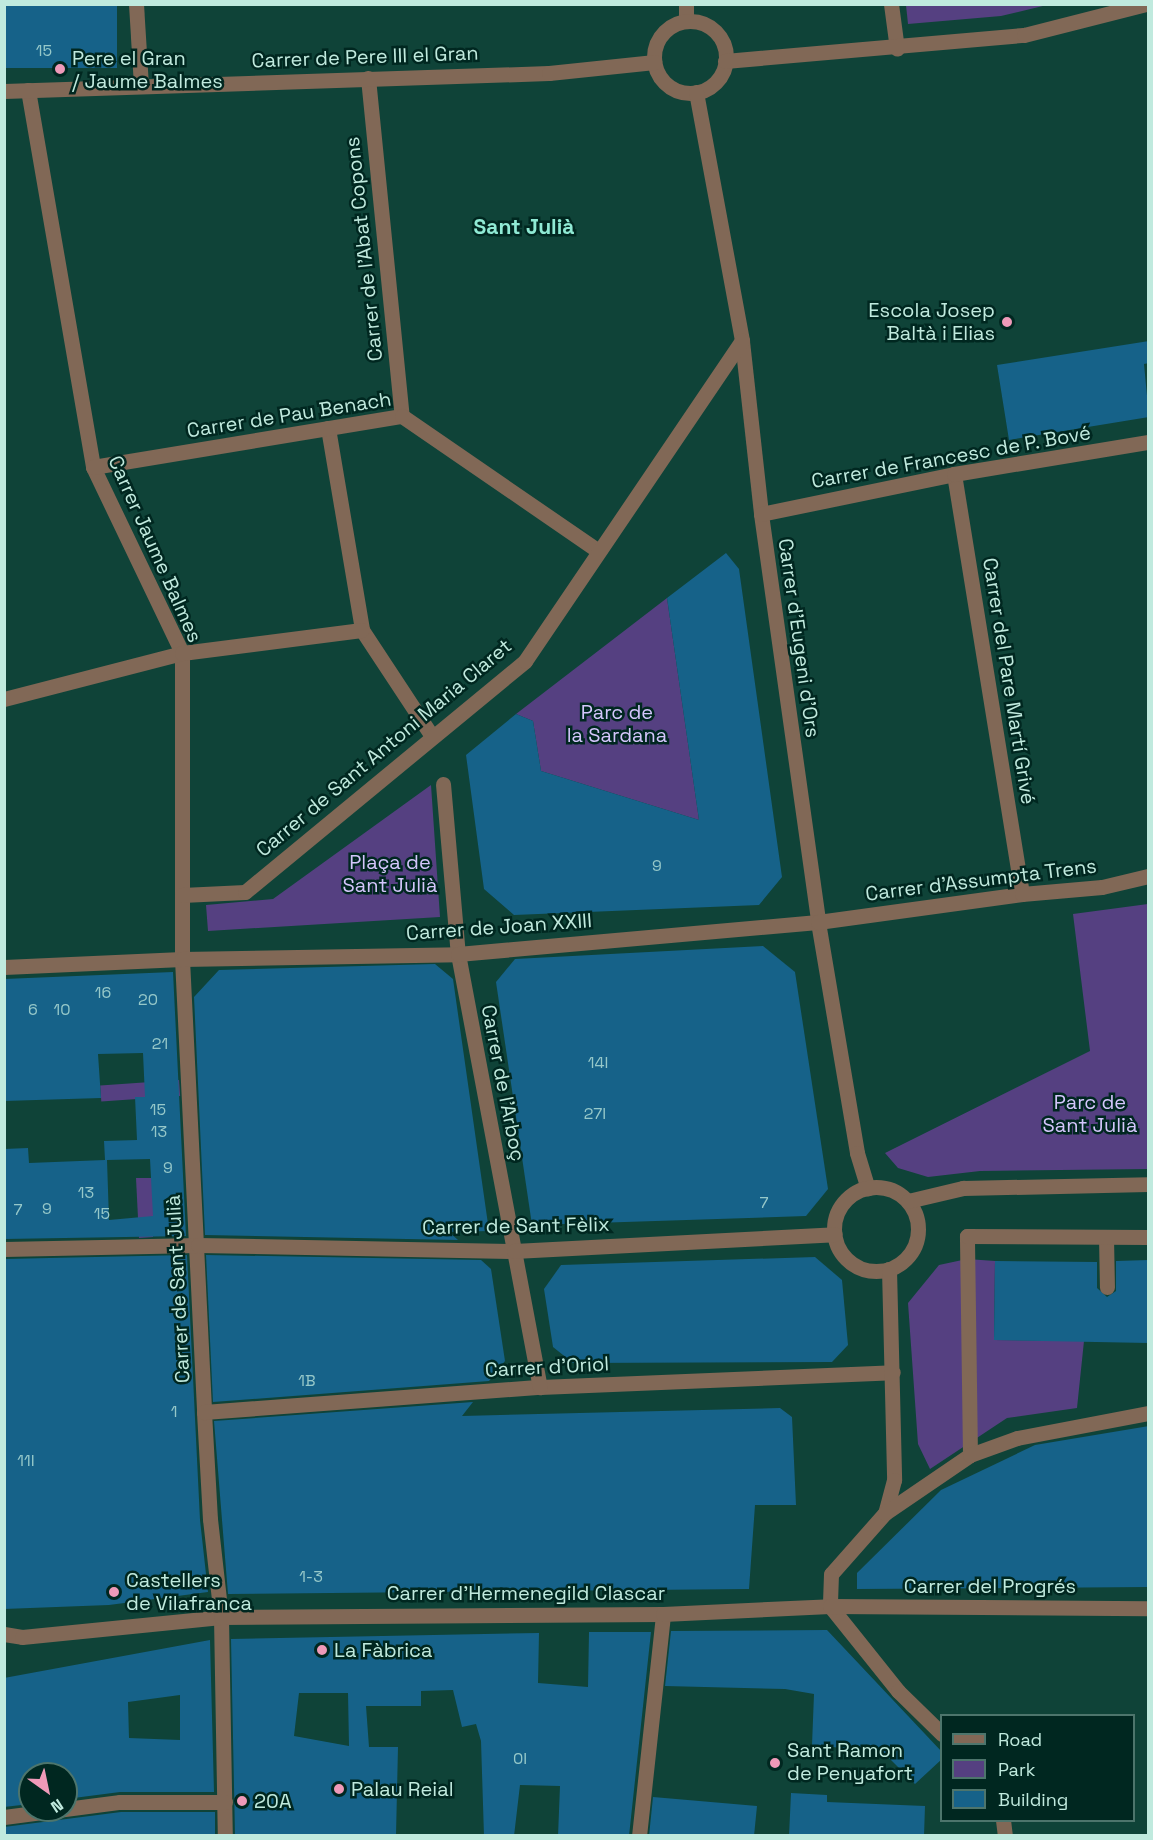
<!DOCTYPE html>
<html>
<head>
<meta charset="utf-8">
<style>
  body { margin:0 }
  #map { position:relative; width:1153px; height:1840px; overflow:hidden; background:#0f4338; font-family:"Space Grotesk",sans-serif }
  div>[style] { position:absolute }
  .green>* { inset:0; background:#554081; transform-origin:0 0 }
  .building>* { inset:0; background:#166289; transform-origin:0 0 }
  .pedestrian>* { height:15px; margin:-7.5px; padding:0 7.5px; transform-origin:7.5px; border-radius:7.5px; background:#816856 }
  .minor>* { height:15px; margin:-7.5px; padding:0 7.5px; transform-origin:7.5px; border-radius:7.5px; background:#816856 }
  .minor>.ring { margin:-7.5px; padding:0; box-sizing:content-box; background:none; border:15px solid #816856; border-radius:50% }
  .tertiary>* { height:15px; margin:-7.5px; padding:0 7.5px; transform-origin:7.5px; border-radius:7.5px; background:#816856 }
  .dots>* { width:16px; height:16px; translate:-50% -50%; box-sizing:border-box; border:3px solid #002720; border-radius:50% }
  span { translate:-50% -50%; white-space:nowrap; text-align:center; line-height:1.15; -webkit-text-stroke:5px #002720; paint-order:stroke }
  .number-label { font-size:16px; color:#96c8c9 }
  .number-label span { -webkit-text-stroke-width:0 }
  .street-label { font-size:20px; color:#c0eade }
  .poi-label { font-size:20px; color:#c0eade }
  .left { translate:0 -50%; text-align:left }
  .right { translate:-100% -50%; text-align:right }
  .park-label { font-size:20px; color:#d4c6fc }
  .neighbourhood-label { font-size:21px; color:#8fead4; font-weight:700 }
  .frame { position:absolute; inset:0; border:6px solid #c0eade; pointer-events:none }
  .legend { position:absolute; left:940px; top:1714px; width:195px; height:108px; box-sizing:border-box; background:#002720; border:2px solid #4d756c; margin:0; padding:8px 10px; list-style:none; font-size:18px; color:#c0eade }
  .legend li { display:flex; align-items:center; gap:12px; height:30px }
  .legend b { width:30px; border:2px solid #4d756c }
  .north { position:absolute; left:18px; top:1762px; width:60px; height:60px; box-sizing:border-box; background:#002720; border:2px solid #4d756c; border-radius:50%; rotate:147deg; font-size:16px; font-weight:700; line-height:24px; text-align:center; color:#c0eade }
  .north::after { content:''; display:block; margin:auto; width:21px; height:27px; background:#ef9ab9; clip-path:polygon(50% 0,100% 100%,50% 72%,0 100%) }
</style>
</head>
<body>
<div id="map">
  <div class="green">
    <i style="clip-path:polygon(906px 5px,906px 4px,1047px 5px,1001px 16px,908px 24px)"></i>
    <i style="clip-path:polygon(667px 598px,699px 820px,541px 771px,533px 721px,516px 714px)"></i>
    <i style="clip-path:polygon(431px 785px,440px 917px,208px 931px,206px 905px,273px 899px)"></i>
    <i style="clip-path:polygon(1148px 904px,1148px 1169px,980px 1171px,928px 1177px,898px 1168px,885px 1153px,1090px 1051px,1073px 914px)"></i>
    <i style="left:179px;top:1080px;width:16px;height:79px;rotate:86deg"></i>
    <i style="clip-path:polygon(136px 1178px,153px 1178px,153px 1237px,139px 1238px)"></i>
    <i style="clip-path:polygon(967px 1259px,995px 1261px,994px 1340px,1084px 1341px,1077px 1408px,1007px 1418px,930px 1469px,918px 1444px,908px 1303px,939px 1265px)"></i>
  </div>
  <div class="building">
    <i style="left:4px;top:4px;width:113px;height:64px"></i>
    <i style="clip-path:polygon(1149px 341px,1149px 363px,1144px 364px,1149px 417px,1009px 440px,997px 365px)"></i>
    <i style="clip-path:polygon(726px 553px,739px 569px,782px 877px,759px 905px,514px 915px,484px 889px,466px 755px,516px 714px,533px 721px,541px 771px,699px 820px,667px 598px)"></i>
    <i style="clip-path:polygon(763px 946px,795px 972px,828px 1189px,806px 1216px,532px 1225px,496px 982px,515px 959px)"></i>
    <i style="clip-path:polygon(435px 964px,453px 979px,489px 1231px,449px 1232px,458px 1240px,205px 1235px,194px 997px,219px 970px)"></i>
    <i style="clip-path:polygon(evenodd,173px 972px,186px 1236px,4px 1239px,4px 1149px,28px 1148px,29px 1163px,105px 1160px,104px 1141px,137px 1140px,135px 1097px,145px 1097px,143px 1053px,98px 1054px,101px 1098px,4px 1101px,4px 979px,173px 972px,150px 1159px,153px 1216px,109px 1220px,107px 1160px,150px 1159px)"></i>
    <i style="clip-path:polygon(187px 1255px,200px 1520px,208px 1592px,109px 1605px,4px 1609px,4px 1259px)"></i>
    <i style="clip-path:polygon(206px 1255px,481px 1260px,491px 1269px,505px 1361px,489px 1381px,213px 1402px)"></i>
    <i style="clip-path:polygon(815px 1257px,842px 1280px,848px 1345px,832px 1362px,573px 1363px,553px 1347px,544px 1289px,561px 1265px)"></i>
    <i style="clip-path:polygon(1149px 1260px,1149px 1343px,994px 1340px,995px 1261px,1097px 1262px,1097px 1288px,1107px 1297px,1116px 1291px,1116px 1261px)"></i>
    <i style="clip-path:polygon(473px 1402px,462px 1416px,780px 1408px,792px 1417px,796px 1505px,755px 1505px,749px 1589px,228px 1594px,214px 1421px)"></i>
    <i style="clip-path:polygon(1149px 1426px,1149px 1587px,857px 1589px,857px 1573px,941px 1490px,1035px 1445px)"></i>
    <i style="clip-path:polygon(827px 1630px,942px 1752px,942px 1759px,915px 1784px,883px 1752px,812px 1745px,814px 1694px,785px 1689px,665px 1686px,671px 1631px)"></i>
    <i style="clip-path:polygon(evenodd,589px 1632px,651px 1632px,629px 1836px,558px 1836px,560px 1786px,520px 1785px,514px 1836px,484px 1836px,481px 1741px,476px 1724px,462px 1727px,453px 1690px,421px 1691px,421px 1706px,366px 1706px,369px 1747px,398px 1747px,396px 1836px,235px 1836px,231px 1639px,539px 1633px,538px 1683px,588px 1687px,589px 1632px,299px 1693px,348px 1693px,349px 1746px,294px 1736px,299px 1693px)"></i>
    <i style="clip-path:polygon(evenodd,210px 1640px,214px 1792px,120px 1792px,66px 1799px,66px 1774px,30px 1774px,30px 1804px,4px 1807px,4px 1678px,210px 1640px,180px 1695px,180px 1740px,129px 1738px,128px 1702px,180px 1695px)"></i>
    <i style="clip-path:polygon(791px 1793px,827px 1795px,827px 1802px,925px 1806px,924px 1836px,789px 1836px)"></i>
    <i style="clip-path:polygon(653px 1797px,757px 1806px,754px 1836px,649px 1836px)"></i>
    <i style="clip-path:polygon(121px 1812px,215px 1812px,215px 1836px,4px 1836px,4px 1827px)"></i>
  </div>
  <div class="pedestrian">
    <i style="left:1106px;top:1237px;width:50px;rotate:88.9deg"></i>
    <i style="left:204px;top:1412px;width:107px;rotate:86.8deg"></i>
    <i style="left:210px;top:1519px;width:99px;rotate:83.6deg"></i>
    <i style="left:221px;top:1617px;width:219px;rotate:89deg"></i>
    <i style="left:970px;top:1455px;width:219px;rotate:-90.8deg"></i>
    <i style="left:967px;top:1236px;width:181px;rotate:0.3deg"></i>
    <i style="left:4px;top:1817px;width:117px;rotate:-7.4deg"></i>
    <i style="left:120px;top:1802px;width:105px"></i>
  </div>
  <div class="minor">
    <i style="left:136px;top:4px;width:81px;rotate:86.5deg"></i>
    <i style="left:686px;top:4px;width:17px;rotate:90deg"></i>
    <i style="left:891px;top:4px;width:45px;rotate:82.4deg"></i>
    <i class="ring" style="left:654px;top:21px;width:57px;height:57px"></i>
    <i style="left:725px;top:61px;width:300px;rotate:-5deg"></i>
    <i style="left:1024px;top:35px;width:126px;rotate:-14.3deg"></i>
    <i style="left:368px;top:78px;width:340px;rotate:84.3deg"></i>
    <i style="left:28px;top:90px;width:383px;rotate:80.2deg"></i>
    <i style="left:93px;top:467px;width:206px;rotate:64.4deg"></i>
    <i style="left:182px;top:653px;width:306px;rotate:90deg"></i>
    <i style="left:182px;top:959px;width:454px;rotate:87.2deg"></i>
    <i style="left:204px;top:1412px;width:337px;rotate:-4.3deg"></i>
    <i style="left:540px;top:1387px;width:353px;rotate:-2.4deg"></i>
    <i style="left:4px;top:91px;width:545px;rotate:-1.89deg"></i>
    <i style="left:549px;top:73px;width:106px;rotate:-6deg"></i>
    <i style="left:696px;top:92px;width:253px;rotate:79.5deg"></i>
    <i style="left:742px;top:341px;width:174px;rotate:83.7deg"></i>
    <i style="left:761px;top:514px;width:412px;rotate:82deg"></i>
    <i style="left:818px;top:922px;width:234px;rotate:80.4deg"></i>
    <i style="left:857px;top:1153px;width:37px;rotate:73deg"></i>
    <i style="left:328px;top:428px;width:205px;rotate:80.4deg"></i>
    <i style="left:362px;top:630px;width:127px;rotate:56.6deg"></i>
    <i style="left:93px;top:467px;width:313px;rotate:-9.4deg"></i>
    <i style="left:402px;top:416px;width:237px;rotate:34.5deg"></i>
    <i style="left:954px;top:474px;width:425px;rotate:80.8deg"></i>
    <i style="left:761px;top:514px;width:197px;rotate:-11.7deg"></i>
    <i style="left:954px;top:474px;width:197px;rotate:-9.4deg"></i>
    <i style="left:4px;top:699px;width:184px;rotate:-14.5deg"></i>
    <i style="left:182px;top:653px;width:181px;rotate:-7.3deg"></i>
    <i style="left:443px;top:784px;width:171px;rotate:85deg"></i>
    <i style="left:458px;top:954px;width:441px;rotate:79.3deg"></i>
    <i style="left:182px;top:895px;width:63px;rotate:-2.7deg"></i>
    <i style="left:245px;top:892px;width:363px;rotate:-39.5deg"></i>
    <i style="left:525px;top:661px;width:387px;rotate:-55.9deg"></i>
    <i style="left:4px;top:967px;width:178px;rotate:-2.6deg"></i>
    <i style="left:182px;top:959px;width:276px;rotate:-1deg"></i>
    <i style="left:458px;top:954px;width:361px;rotate:-5.1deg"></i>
    <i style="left:818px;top:922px;width:206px;rotate:-7.8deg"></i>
    <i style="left:1022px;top:894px;width:80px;rotate:-5deg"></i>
    <i style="left:1102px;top:887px;width:47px;rotate:-13.4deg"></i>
    <i class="ring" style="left:834px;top:1187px;width:69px;height:69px"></i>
    <i style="left:908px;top:1201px;width:57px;rotate:-13.3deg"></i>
    <i style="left:963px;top:1188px;width:185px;rotate:-1.2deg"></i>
    <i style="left:4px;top:1249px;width:194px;rotate:-1.2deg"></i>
    <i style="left:198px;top:1245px;width:316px;rotate:1.1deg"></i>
    <i style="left:514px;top:1251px;width:321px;rotate:-3deg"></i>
    <i style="left:889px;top:1269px;width:211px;rotate:88.6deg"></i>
    <i style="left:894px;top:1480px;width:34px;rotate:105deg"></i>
    <i style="left:885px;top:1513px;width:81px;rotate:131.5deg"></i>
    <i style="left:831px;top:1574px;width:32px;rotate:92deg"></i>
    <i style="left:830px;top:1606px;width:109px;rotate:51.3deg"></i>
    <i style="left:898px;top:1691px;width:62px;rotate:44.3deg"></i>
    <i style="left:885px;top:1513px;width:103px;rotate:-34.3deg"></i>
    <i style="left:970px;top:1455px;width:50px;rotate:-19.9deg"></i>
    <i style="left:1017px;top:1438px;width:133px;rotate:-10.8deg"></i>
    <i style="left:1003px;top:1820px;width:16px;rotate:83deg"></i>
    <i style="left:639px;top:1836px;width:223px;rotate:-83.8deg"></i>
  </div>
  <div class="tertiary">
    <i style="left:4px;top:1634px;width:18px;rotate:9deg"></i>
    <i style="left:22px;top:1637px;width:200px;rotate:-5.7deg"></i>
    <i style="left:221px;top:1617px;width:442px;rotate:-0.4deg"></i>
    <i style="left:663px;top:1614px;width:167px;rotate:-2.7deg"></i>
    <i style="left:830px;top:1606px;width:318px;rotate:0.4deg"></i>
  </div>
  <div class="dots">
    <i style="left:60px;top:69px;background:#ef9ab9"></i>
    <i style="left:1007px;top:322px;background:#ef9ab9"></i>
    <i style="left:114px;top:1592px;background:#ef9ab9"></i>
    <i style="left:322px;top:1650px;background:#ef9ab9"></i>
    <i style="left:775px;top:1763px;background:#ef9ab9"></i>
    <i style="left:339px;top:1789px;background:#ef9ab9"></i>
    <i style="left:242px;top:1801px;background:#ef9ab9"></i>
  </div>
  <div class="number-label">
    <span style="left:44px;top:51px">15</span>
    <span style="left:657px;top:866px">9</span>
    <span style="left:103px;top:993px">16</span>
    <span style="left:148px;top:1000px">20</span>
    <span style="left:33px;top:1010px">6</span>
    <span style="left:62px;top:1010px">10</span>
    <span style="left:160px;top:1044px">21</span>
    <span style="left:598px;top:1063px">14I</span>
    <span style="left:158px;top:1110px">15</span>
    <span style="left:595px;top:1114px">27I</span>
    <span style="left:159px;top:1132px">13</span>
    <span style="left:168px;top:1168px">9</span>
    <span style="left:86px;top:1193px">13</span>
    <span style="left:764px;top:1203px">7</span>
    <span style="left:47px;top:1209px">9</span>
    <span style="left:18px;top:1210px">7</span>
    <span style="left:102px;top:1214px">15</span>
    <span style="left:307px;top:1381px">1B</span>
    <span style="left:174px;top:1412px">1</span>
    <span style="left:26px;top:1461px">11I</span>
    <span style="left:311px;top:1577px">1-3</span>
    <span style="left:520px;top:1759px">0I</span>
  </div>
  <div class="street-label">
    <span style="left:365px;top:57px;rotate:-2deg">Carrer de Pere III el Gran</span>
    <span style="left:364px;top:249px;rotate:-96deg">Carrer de l'Abat Copons</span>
    <span style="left:289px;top:415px;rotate:-9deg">Carrer de Pau Benach</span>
    <span style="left:951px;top:457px;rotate:-10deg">Carrer de Francesc de P. Bové</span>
    <span style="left:155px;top:549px;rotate:66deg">Carrer Jaume Balmes</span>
    <span style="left:799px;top:638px;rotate:82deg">Carrer d'Eugeni d'Ors</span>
    <span style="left:1009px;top:681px;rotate:81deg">Carrer del Pare Martí Grivé</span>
    <span style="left:384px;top:748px;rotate:-40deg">Carrer de Sant Antoni Maria Claret</span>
    <span style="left:981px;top:880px;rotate:-7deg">Carrer d'Assumpta Trens</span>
    <span style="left:499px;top:927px;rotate:-4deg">Carrer de Joan XXIII</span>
    <span style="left:503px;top:1083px;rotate:79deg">Carrer de l'Arboç</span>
    <span style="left:516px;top:1226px;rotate:-1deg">Carrer de Sant Fèlix</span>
    <span style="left:178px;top:1289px;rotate:-93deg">Carrer de Sant Julià</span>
    <span style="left:547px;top:1367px;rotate:-3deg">Carrer d'Oriol</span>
    <span style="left:990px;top:1586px">Carrer del Progrés</span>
    <span style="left:526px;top:1593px">Carrer d'Hermenegild Clascar</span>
  </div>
  <div class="poi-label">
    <span class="left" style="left:72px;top:70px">Pere el Gran<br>/ Jaume Balmes</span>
    <span class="right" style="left:995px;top:322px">Escola Josep<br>Baltà i Elias</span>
    <span class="left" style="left:126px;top:1592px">Castellers<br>de Vilafranca</span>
    <span class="left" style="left:334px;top:1650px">La Fàbrica</span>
    <span class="left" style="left:787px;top:1762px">Sant Ramon<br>de Penyafort</span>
    <span class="left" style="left:351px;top:1789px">Palau Reial</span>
    <span class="left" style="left:254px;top:1801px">20A</span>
  </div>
  <div class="park-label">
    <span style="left:617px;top:724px">Parc de<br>la Sardana</span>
    <span style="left:390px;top:874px">Plaça de<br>Sant Julià</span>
    <span style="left:1090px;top:1114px">Parc de<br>Sant Julià</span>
  </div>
  <div class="neighbourhood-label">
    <span style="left:524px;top:227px">Sant Julià</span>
  </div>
  <div class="frame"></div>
  <ul class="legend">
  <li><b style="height:8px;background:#816856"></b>Road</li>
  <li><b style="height:16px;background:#554081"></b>Park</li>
  <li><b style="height:16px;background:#166289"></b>Building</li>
  </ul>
  <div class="north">N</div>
</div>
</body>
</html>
